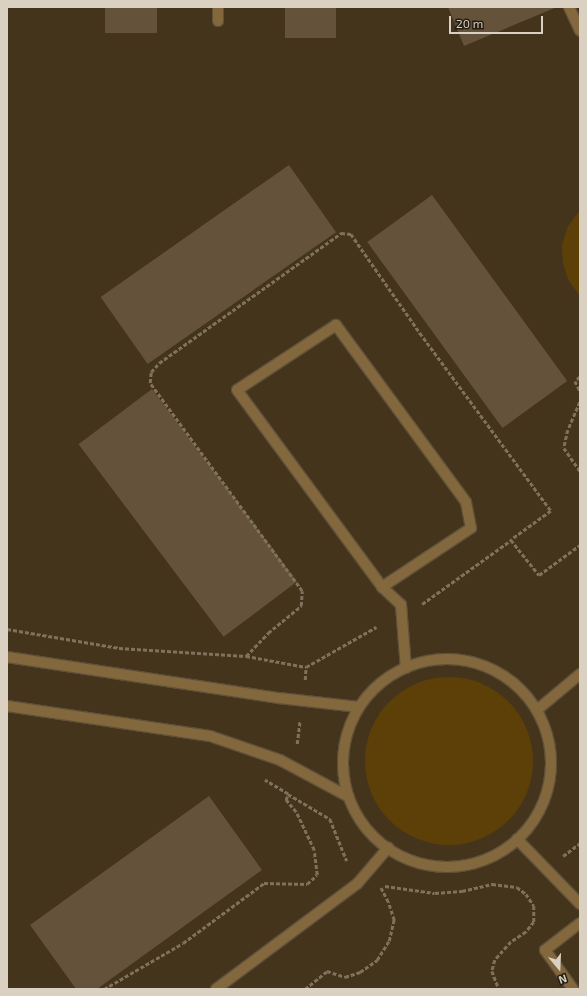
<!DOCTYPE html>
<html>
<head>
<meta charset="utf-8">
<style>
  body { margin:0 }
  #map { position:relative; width:587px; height:996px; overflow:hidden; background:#44341c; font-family:"Exo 2",sans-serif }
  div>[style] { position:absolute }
  .green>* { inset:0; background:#5c4008 }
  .round { border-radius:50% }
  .building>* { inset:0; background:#64533a; transform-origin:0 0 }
  .path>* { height:2.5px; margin-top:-1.25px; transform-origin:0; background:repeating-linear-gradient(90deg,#7e715d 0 4px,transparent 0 6px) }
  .roads { filter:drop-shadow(1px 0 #5f503a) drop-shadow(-1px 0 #5f503a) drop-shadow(0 1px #5f503a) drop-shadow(0 -1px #5f503a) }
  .minor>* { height:10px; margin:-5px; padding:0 5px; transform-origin:5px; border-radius:5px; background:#83683d }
  .minor>.ring { margin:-5px; padding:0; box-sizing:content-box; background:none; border:10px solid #83683d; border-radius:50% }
  span { translate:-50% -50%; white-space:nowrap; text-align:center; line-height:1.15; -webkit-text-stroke:3px #241d13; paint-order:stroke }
  .frame { position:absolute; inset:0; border:8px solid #dad1c3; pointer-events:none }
  .north { position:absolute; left:539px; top:948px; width:40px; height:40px; -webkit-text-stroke:3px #241d13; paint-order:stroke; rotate:161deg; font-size:11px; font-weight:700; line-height:16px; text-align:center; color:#dad1c3 }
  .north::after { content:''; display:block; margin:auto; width:14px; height:18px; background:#dad1c3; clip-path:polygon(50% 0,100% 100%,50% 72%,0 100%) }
  .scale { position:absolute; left:449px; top:16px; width:94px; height:18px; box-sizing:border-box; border:2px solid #dad1c3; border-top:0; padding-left:5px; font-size:12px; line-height:14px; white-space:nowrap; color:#dad1c3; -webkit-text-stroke:3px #241d13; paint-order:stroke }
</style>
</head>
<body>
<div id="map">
  <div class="green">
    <i style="clip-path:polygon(580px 210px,580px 296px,569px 281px,563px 264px,562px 245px,568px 226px)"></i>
    <i class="round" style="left:365px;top:677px;width:168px;height:168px"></i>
  </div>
  <div class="building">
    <i style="left:105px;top:7px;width:52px;height:26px"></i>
    <i style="left:285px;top:7px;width:51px;height:31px"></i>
    <i style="clip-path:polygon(448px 7px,557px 7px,464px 46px)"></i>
    <i style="left:289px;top:165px;width:82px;height:230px;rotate:55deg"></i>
    <i style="left:432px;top:195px;width:230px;height:80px;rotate:54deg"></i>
    <i style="left:152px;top:389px;width:241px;height:92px;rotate:53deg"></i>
    <i style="clip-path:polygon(209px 796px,262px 870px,97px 989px,76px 989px,30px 925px)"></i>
  </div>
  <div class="path">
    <i style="left:580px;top:377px;width:6px;rotate:141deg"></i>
    <i style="left:575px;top:381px;width:11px;rotate:63deg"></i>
    <i style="left:580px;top:402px;width:30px;rotate:113deg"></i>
    <i style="left:568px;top:430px;width:18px;rotate:103deg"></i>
    <i style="left:564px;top:448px;width:28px;rotate:55deg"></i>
    <i style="left:422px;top:604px;width:110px;rotate:-35.7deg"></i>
    <i style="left:7px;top:629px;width:114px;rotate:9.6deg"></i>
    <i style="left:119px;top:648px;width:127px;rotate:3.6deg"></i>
    <i style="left:246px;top:656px;width:32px;rotate:-46deg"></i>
    <i style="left:268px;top:633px;width:43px;rotate:-39.3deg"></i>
    <i style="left:301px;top:606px;width:15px;rotate:-86deg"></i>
    <i style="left:302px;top:591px;width:258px;rotate:-126.2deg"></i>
    <i style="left:150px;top:383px;width:11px;rotate:-85deg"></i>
    <i style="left:151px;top:372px;width:12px;rotate:-48deg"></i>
    <i style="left:159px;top:363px;width:224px;rotate:-35.5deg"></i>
    <i style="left:341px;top:233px;width:10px;rotate:6deg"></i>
    <i style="left:351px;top:234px;width:121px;rotate:55.1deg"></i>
    <i style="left:420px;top:333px;width:221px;rotate:53.6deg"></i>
    <i style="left:551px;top:511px;width:49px;rotate:144.1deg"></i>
    <i style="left:511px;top:540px;width:45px;rotate:51.3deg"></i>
    <i style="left:539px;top:575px;width:51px;rotate:-36.2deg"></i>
    <i style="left:246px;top:656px;width:61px;rotate:10.4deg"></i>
    <i style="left:306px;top:667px;width:81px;rotate:-29.7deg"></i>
    <i style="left:305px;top:680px;width:13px;rotate:-86deg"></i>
    <i style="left:297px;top:744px;width:23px;rotate:-83deg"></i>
    <i style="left:288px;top:794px;width:49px;rotate:30.8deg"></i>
    <i style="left:330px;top:819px;width:45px;rotate:68deg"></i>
    <i style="left:563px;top:856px;width:21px;rotate:-37deg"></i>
    <i style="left:385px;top:886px;width:50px;rotate:8deg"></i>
    <i style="left:435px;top:893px;width:27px;rotate:-4deg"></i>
    <i style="left:462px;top:891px;width:31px;rotate:-13deg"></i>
    <i style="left:492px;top:884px;width:25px;rotate:7deg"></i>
    <i style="left:517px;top:887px;width:11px;rotate:38deg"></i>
    <i style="left:526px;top:894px;width:14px;rotate:56deg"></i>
    <i style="left:534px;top:906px;width:16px;rotate:90deg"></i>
    <i style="left:534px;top:922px;width:13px;rotate:129deg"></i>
    <i style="left:526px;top:932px;width:18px;rotate:146deg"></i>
    <i style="left:511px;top:942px;width:24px;rotate:132deg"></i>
    <i style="left:495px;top:960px;width:11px;rotate:105deg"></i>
    <i style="left:492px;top:971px;width:19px;rotate:69deg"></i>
    <i style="left:104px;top:989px;width:91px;rotate:-30.2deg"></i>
    <i style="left:183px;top:943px;width:101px;rotate:-36.5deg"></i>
    <i style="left:264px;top:883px;width:43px;rotate:1.3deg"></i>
    <i style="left:307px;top:884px;width:13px;rotate:-42deg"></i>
    <i style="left:317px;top:875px;width:25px;rotate:-97deg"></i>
    <i style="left:314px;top:850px;width:42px;rotate:-115.3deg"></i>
    <i style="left:296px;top:812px;width:16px;rotate:-130deg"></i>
    <i style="left:286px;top:800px;width:6px;rotate:-72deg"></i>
    <i style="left:288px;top:794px;width:27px;rotate:-149deg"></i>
    <i style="left:305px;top:989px;width:28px;rotate:-39deg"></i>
    <i style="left:327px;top:971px;width:19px;rotate:18deg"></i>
    <i style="left:345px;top:977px;width:16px;rotate:-18deg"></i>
    <i style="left:360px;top:972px;width:21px;rotate:-35deg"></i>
    <i style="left:377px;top:960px;width:22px;rotate:-58deg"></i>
    <i style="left:389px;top:941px;width:22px;rotate:-77deg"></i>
    <i style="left:394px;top:920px;width:19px;rotate:-108deg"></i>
    <i style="left:388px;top:902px;width:16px;rotate:-117deg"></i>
  </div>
  <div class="roads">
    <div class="minor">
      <i style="left:218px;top:7px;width:14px;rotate:90deg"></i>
      <i style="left:569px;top:7px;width:26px;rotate:65deg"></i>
      <i style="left:382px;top:587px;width:107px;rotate:-33.5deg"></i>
      <i style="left:471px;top:528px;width:26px;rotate:-101deg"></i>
      <i style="left:466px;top:502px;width:220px;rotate:-126.3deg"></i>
      <i style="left:336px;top:325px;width:118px;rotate:146.7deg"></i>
      <i style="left:237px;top:390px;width:245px;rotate:53.6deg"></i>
      <i style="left:382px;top:587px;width:26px;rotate:43deg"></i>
      <i style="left:401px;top:605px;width:63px;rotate:85.5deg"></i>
      <i style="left:7px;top:657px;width:275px;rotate:8.6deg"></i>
      <i style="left:279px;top:698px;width:80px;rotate:6.5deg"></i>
      <i class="ring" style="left:343px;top:659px;width:198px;height:198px"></i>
      <i style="left:7px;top:706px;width:205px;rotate:8.4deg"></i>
      <i style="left:210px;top:736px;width:74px;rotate:18.9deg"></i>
      <i style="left:280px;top:760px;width:78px;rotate:28.2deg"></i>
      <i style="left:537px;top:710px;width:56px;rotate:-39.9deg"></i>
      <i style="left:517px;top:839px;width:91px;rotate:45.9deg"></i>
      <i style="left:216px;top:989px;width:176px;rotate:-36.7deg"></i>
      <i style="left:357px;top:884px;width:48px;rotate:-49.3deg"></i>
      <i style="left:573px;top:989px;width:48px;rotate:-125.7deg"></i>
      <i style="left:545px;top:950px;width:44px;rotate:-37.6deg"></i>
    </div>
  </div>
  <div class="frame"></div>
  <div class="north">N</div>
  <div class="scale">20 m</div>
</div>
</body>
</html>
